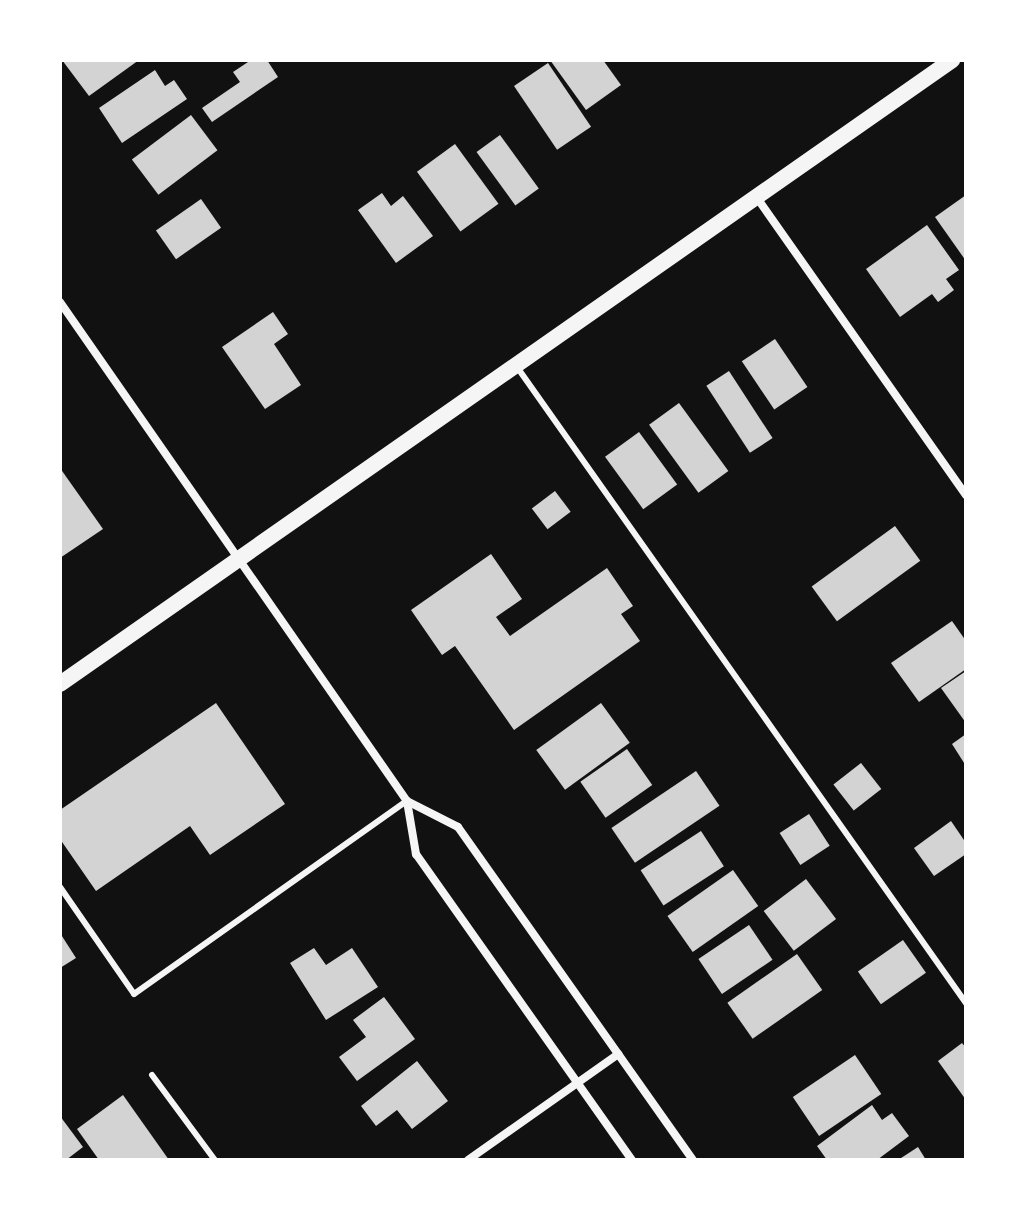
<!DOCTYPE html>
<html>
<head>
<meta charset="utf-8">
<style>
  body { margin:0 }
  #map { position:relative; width:1026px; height:1220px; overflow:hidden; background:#111; font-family:Overpass,sans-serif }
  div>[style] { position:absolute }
  .building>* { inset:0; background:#d3d3d3; transform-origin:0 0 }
  .service>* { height:6px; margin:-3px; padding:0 3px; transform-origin:3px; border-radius:3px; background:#f5f5f5 }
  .minor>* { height:8px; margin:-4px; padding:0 4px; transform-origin:4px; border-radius:4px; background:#f5f5f5 }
  .secondary>* { height:16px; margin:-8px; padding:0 8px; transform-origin:8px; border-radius:8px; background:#f5f5f5 }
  span { translate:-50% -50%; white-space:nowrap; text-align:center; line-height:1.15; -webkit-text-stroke:6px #fff; paint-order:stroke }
  .frame { position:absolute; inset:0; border:62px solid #fff; pointer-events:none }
</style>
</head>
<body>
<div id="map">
  <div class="building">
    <i style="clip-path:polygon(62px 60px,139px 60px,89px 96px)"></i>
    <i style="clip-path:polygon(251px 60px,267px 60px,278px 77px,212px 122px,202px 108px,240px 82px,233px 72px)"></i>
    <i style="clip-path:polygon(550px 60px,603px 60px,621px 85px,586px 110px)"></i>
    <i style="left:548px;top:63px;width:77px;height:41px;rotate:56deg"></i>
    <i style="clip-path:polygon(155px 70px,165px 86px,174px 80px,187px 99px,122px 143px,99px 108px)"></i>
    <i style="left:191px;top:115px;width:44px;height:74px;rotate:53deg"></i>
    <i style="left:500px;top:135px;width:66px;height:29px;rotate:54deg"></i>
    <i style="left:455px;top:144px;width:74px;height:47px;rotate:54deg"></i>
    <i style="clip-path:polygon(382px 193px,391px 206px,403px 196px,433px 236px,396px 263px,358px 210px)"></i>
    <i style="clip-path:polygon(966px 195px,966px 261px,935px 217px)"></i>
    <i style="left:201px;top:199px;width:35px;height:55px;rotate:55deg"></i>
    <i style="clip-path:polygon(927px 225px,959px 270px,946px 279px,954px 290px,938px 302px,932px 294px,900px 317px,866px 269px)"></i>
    <i style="clip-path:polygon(273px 312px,288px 334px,274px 344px,301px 385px,265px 409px,222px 347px)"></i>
    <i style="left:775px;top:339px;width:58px;height:40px;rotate:56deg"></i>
    <i style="left:729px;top:371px;width:80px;height:27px;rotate:57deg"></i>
    <i style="left:679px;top:403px;width:84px;height:37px;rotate:54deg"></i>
    <i style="left:639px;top:432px;width:65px;height:42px;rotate:54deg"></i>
    <i style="clip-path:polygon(60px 468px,103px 529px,60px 558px)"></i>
    <i style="left:555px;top:491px;width:26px;height:29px;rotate:53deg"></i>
    <i style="left:895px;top:526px;width:43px;height:103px;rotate:54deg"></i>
    <i style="clip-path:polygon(491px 554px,522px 599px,496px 617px,510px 636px,607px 568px,633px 606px,621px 614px,640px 641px,514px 730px,455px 646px,442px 655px,411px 610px)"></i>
    <i style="clip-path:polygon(952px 621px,966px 641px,966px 669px,919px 702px,891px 663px)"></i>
    <i style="clip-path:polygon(966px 671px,966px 723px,941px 688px)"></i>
    <i style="clip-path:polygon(216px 703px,285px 804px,210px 855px,190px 826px,96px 891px,60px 839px,60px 810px)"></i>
    <i style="left:601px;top:703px;width:49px;height:80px;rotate:54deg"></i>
    <i style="clip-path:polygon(966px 734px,966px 766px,952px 744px)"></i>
    <i style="left:627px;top:749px;width:44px;height:57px;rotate:55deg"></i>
    <i style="left:861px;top:763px;width:33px;height:35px;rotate:52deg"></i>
    <i style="left:696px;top:771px;width:42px;height:102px;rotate:56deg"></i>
    <i style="left:809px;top:814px;width:38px;height:35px;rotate:57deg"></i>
    <i style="clip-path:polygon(951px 821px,966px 843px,966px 854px,934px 876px,914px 848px)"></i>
    <i style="left:701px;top:831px;width:42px;height:72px;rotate:57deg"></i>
    <i style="left:733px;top:870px;width:44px;height:80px;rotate:55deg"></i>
    <i style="left:806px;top:879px;width:50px;height:53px;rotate:53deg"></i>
    <i style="left:749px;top:925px;width:42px;height:61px;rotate:56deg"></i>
    <i style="clip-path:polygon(60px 933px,76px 958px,60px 968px)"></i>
    <i style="left:903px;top:940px;width:40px;height:55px;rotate:55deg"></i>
    <i style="clip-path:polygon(314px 948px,326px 965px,352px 948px,378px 987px,326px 1020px,290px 963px)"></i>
    <i style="left:797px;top:954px;width:44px;height:85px;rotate:55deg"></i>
    <i style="clip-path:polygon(384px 997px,415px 1039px,357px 1081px,339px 1057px,366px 1037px,353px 1020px)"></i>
    <i style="clip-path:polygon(962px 1043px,966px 1048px,966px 1100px,938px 1061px)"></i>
    <i style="left:855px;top:1055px;width:47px;height:75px;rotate:56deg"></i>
    <i style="clip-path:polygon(417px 1061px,448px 1101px,412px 1129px,397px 1110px,376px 1126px,361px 1106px)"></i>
    <i style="clip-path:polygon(123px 1095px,169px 1160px,99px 1160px,77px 1129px)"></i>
    <i style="clip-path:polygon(872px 1105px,882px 1120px,892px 1113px,909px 1136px,877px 1160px,827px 1160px,817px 1146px)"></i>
    <i style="clip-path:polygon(60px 1116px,83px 1147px,66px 1160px,60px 1160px)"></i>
    <i style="clip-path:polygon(918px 1147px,926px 1160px,898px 1160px)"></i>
  </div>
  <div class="service">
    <i style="left:517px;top:367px;width:779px;rotate:54.78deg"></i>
    <i style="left:60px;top:887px;width:130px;rotate:55.3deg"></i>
    <i style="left:134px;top:994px;width:334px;rotate:-35.3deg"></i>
    <i style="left:152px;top:1075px;width:106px;rotate:53.5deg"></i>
  </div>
  <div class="minor">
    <i style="left:755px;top:195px;width:367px;rotate:54.9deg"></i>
    <i style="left:60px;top:302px;width:608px;rotate:55.19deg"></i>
    <i style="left:407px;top:801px;width:54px;rotate:80.4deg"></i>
    <i style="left:416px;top:854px;width:375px;rotate:54.8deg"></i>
    <i style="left:407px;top:801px;width:57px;rotate:27deg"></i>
    <i style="left:458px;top:827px;width:408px;rotate:54.8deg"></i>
    <i style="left:468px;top:1160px;width:184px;rotate:-35.2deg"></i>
  </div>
  <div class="secondary">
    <i style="left:60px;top:684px;width:1089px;rotate:-34.97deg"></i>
  </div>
  <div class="frame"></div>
</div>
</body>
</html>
